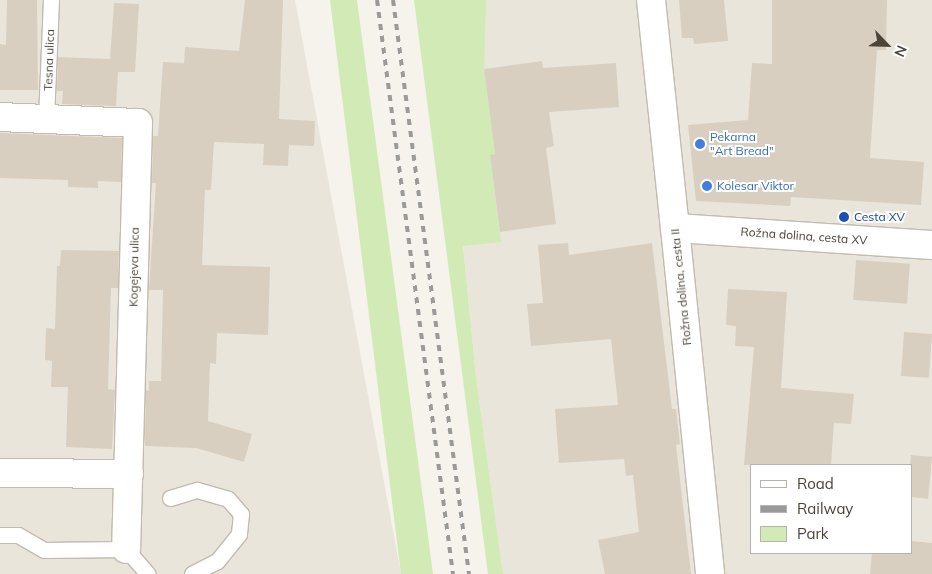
<!DOCTYPE html>
<html>
<head>
<meta charset="utf-8">
<style>
  body { margin:0 }
  #map { position:relative; width:932px; height:574px; overflow:hidden; background:#f6f3ec; font-family:Mulish,sans-serif }
  div>[style] { position:absolute }
  .residential>* { inset:0; background:#eae5da }
  .green>* { inset:0; background:#d2eab5 }
  .building>* { inset:0; background:#d8cfc1; transform-origin:0 0 }
  .roads { filter:drop-shadow(1px 0 #c2bbae) drop-shadow(-1px 0 #c2bbae) drop-shadow(0 1px #c2bbae) drop-shadow(0 -1px #c2bbae) }
  .service>* { height:15px; margin:-7.5px; padding:0 7.5px; transform-origin:7.5px; border-radius:7.5px; background:#fff }
  .minor>* { height:28px; margin:-14px; padding:0 14px; transform-origin:14px; border-radius:14px; background:#fff }
  .tertiary>* { height:28px; margin:-14px; padding:0 14px; transform-origin:14px; border-radius:14px; background:#fff }
  .rail>* { height:4px; margin-top:-2px; transform-origin:0; background:repeating-linear-gradient(90deg,#9a9a9a 0 6px,transparent 0 12px) }
  .dots>* { width:14px; height:14px; translate:-50% -50%; box-sizing:border-box; border:2px solid #fff; border-radius:50% }
  span { translate:-50% -50%; white-space:nowrap; text-align:center; line-height:1.15; -webkit-text-stroke:4px #fff; paint-order:stroke }
  .street-label { font-size:12px; color:#4b4439 }
  .shop-label { font-size:12px; color:#366cbe }
  .left { translate:0 -50%; text-align:left }
  .transit-label { font-size:12px; color:#164399 }
  .legend { position:absolute; left:750px; top:464px; width:162px; height:90px; box-sizing:border-box; background:#fff; border:1px solid #b7b4b0; margin:0; padding:6px 9px; list-style:none; font-size:15px; color:#4b4439 }
  .legend li { display:flex; align-items:center; gap:10px; height:25px }
  .legend b { width:25px; border:1px solid #b7b4b0 }
  .north { position:absolute; left:862px; top:20px; width:50px; height:50px; -webkit-text-stroke:4px #fff; paint-order:stroke; rotate:114deg; font-size:14px; font-weight:700; line-height:20px; text-align:center; color:#4b4439 }
  .north::after { content:''; display:block; margin:auto; width:18px; height:22px; background:#4b4439; clip-path:polygon(50% 0,100% 100%,50% 72%,0 100%) }
</style>
</head>
<body>
<div id="map">
  <div class="residential">
    <i style="clip-path:polygon(0 0,295px 0,401px 574px,0 574px)"></i>
    <i style="clip-path:polygon(evenodd,439px 0,932px 0,932px 574px,503px 574px,476px 377px,439px 0,751px 465px,911px 465px,911px 553px,751px 553px,751px 465px)"></i>
  </div>
  <div class="green">
    <i style="clip-path:polygon(330px 0,357px 0,433px 574px,401px 574px)"></i>
    <i style="clip-path:polygon(414px 0,486px 0,484px 69px,495px 154px,490px 155px,501px 242px,463px 246px,476px 377px,503px 574px,488px 574px)"></i>
  </div>
  <div class="building">
    <i style="clip-path:polygon(7px 0,37px 0,38px 90px,0 90px,0 44px,6px 45px)"></i>
    <i style="clip-path:polygon(245px 0,283px 0,279px 119px,315px 121px,314px 146px,289px 145px,288px 166px,263px 165px,264px 144px,214px 142px,211px 190px,205px 190px,202px 265px,270px 267px,268px 335px,217px 333px,216px 364px,210px 363px,208px 421px,252px 434px,244px 462px,196px 448px,145px 446px,146px 390px,149px 391px,149px 381px,161px 381px,163px 290px,149px 290px,156px 183px,152px 183px,153px 136px,158px 136px,163px 62px,184px 63px,185px 47px,239px 51px)"></i>
    <i style="clip-path:polygon(679px 0,724px 0,728px 41px,694px 44px,693px 38px,682px 38px)"></i>
    <i style="clip-path:polygon(772px 0,887px 0,886px 50px,877px 50px,870px 158px,924px 162px,921px 205px,791px 197px,790px 206px,696px 201px,688px 125px,748px 120px,752px 63px,772px 64px)"></i>
    <i style="clip-path:polygon(114px 3px,139px 4px,135px 72px,118px 72px,116px 106px,62px 104px,63px 91px,57px 91px,58px 57px,110px 59px)"></i>
    <i style="clip-path:polygon(542px 61px,543px 68px,616px 63px,619px 107px,549px 112px,554px 146px,546px 148px,556px 224px,500px 232px,490px 155px,495px 154px,484px 69px)"></i>
    <i style="clip-path:polygon(0 133px,122px 138px,121px 182px,98px 181px,98px 188px,68px 187px,68px 180px,0 178px)"></i>
    <i style="clip-path:polygon(568px 243px,569px 255px,652px 243px,672px 409px,676px 409px,680px 444px,676px 445px,691px 574px,605px 574px,598px 540px,639px 532px,633px 475px,626px 476px,624px 459px,559px 463px,555px 409px,618px 405px,611px 339px,531px 346px,527px 304px,543px 303px,538px 245px)"></i>
    <i style="clip-path:polygon(61px 250px,119px 251px,118px 288px,111px 288px,108px 389px,115px 390px,112px 449px,66px 447px,68px 387px,51px 387px,52px 361px,45px 360px,46px 328px,55px 329px,57px 266px,60px 266px)"></i>
    <i style="left:856px;top:260px;width:54px;height:40px;rotate:4deg"></i>
    <i style="clip-path:polygon(728px 289px,787px 292px,781px 388px,854px 394px,851px 424px,834px 423px,831px 465px,744px 465px,754px 347px,735px 346px,736px 326px,726px 325px)"></i>
    <i style="left:904px;top:332px;width:28px;height:44px;rotate:4deg"></i>
    <i style="left:911px;top:455px;width:21px;height:42px;rotate:5deg"></i>
    <i style="clip-path:polygon(911px 541px,932px 543px,932px 574px,870px 574px,872px 553px,911px 553px)"></i>
  </div>
  <div class="roads">
    <div class="service">
      <i style="left:46px;top:119px;width:119px;rotate:-87.6deg"></i>
      <i style="left:170px;top:498px;width:28px;rotate:-17deg"></i>
      <i style="left:197px;top:490px;width:32px;rotate:16deg"></i>
      <i style="left:228px;top:499px;width:20px;rotate:49deg"></i>
      <i style="left:241px;top:514px;width:20px;rotate:96deg"></i>
      <i style="left:239px;top:534px;width:35px;rotate:129deg"></i>
      <i style="left:217px;top:561px;width:28px;rotate:153deg"></i>
      <i style="left:0;top:535px;width:18px"></i>
      <i style="left:18px;top:535px;width:30px;rotate:30deg"></i>
      <i style="left:44px;top:550px;width:82px;rotate:-0.7deg"></i>
      <i style="left:126px;top:549px;width:33px;rotate:49deg"></i>
    </div>
    <div class="minor">
      <i style="left:0;top:117px;width:138px;rotate:2.5deg"></i>
      <i style="left:138px;top:123px;width:426px;rotate:91.6deg"></i>
      <i style="left:675px;top:228px;width:348px;rotate:84.2deg"></i>
      <i style="left:0;top:473px;width:129px;rotate:0.4deg"></i>
    </div>
    <div class="tertiary">
      <i style="left:651px;top:0;width:229px;rotate:84deg"></i>
      <i style="left:675px;top:228px;width:258px;rotate:3.8deg"></i>
    </div>
  </div>
  <div class="rail">
    <i style="left:377px;top:0;width:579px;rotate:82.46deg"></i>
    <i style="left:393px;top:0;width:579px;rotate:82.46deg"></i>
  </div>
  <div class="dots">
    <i style="left:700px;top:144px;background:#3f7fe0"></i>
    <i style="left:707px;top:186px;background:#3f7fe0"></i>
    <i style="left:844px;top:217px;background:#1a4fb4"></i>
  </div>
  <div class="street-label">
    <span style="left:49px;top:60px;rotate:-88deg">Tesna ulica</span>
    <span style="left:804px;top:236px;rotate:4deg">Rožna dolina, cesta XV</span>
    <span style="left:134px;top:267px;rotate:-89deg">Kogejeva ulica</span>
    <span style="left:681px;top:287px;rotate:-96deg">Rožna dolina, cesta II</span>
  </div>
  <div class="shop-label">
    <span class="left" style="left:710px;top:144px">Pekarna<br>"Art Bread"</span>
    <span class="left" style="left:717px;top:186px">Kolesar Viktor</span>
  </div>
  <div class="transit-label">
    <span class="left" style="left:854px;top:217px">Cesta XV</span>
  </div>
  <ul class="legend">
  <li><b style="height:6px;background:#fff"></b>Road</li>
  <li><b style="height:6px;background:#9a9a9a"></b>Railway</li>
  <li><b style="height:14px;background:#d2eab5"></b>Park</li>
  </ul>
  <div class="north">N</div>
</div>
</body>
</html>
